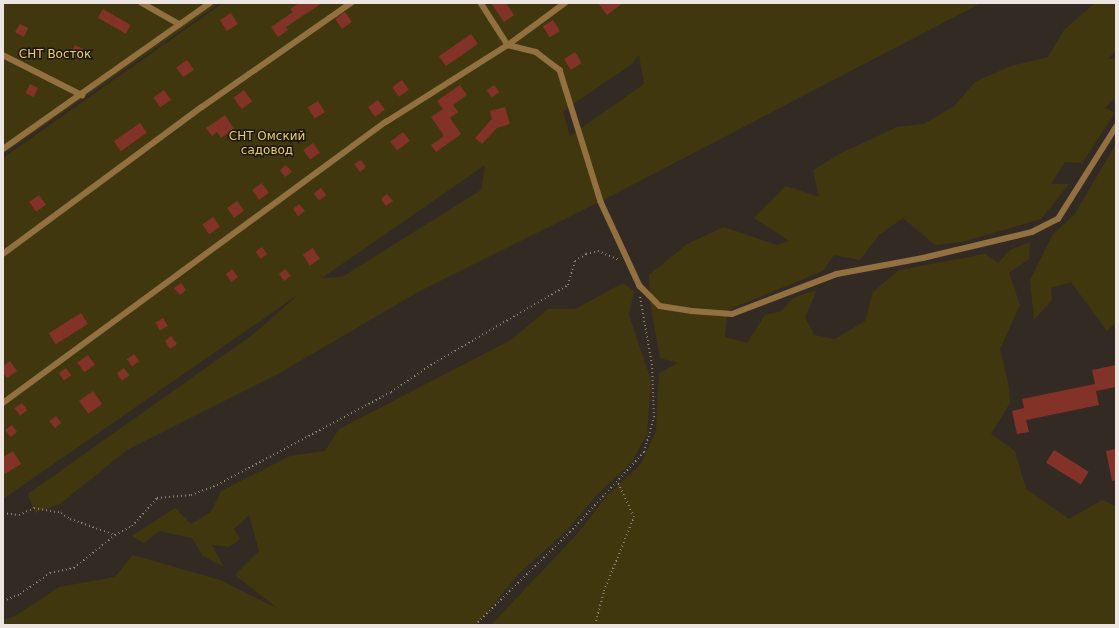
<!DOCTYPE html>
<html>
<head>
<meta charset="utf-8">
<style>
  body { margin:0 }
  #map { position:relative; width:1119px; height:628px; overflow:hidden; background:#342a24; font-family:"DejaVu Sans",sans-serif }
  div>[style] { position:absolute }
  .green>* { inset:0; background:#41370e }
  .building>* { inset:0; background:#833227; transform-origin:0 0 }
  .path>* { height:2px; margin-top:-1px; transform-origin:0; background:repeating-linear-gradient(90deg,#8c837e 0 1px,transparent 0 4px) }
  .lane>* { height:5.5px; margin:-2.75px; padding:0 2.75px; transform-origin:2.75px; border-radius:2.75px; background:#927040 }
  span { translate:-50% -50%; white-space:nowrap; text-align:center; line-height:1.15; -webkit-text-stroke:3px #181411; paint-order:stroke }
  .park-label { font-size:12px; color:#f1d358 }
  .frame { position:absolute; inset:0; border:4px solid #ece5e1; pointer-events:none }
</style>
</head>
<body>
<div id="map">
  <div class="green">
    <i style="clip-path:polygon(3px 3px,220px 3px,3px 154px)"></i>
    <i style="clip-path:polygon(evenodd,223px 3px,981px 3px,615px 194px,418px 292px,278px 374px,127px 450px,60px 504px,35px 513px,28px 494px,255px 333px,299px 294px,3px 499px,3px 158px,223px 3px,639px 55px,644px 84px,570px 136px,563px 111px,632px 64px,639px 55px,223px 3px,485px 165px,481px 190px,342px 277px,322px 278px,485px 165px)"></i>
    <i style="clip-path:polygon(1095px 3px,1116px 3px,1116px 50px,1108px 59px,1116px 58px,1116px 97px,1105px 108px,1115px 113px,1082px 163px,1065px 162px,1051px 184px,1069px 184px,1041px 219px,962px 242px,935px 245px,903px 218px,879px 235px,860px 260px,834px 255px,823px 271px,728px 310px,725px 337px,747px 343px,765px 315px,782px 311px,793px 298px,817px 290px,805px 317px,814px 335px,835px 339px,865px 321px,873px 292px,899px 270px,985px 254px,998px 263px,1010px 250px,1030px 242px,1029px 259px,1009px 273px,1020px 305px,1000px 349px,1008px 382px,1010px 403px,991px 434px,1015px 451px,1026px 489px,1069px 519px,1102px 500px,1116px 506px,1116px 625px,491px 625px,578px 533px,607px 496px,641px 464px,656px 431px,659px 373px,678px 363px,660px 358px,650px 303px,649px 275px,687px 244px,724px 227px,777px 245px,789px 241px,754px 218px,786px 186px,819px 197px,813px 170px,841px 153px,897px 127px,924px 124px,954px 106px,975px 82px,1011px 66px,1048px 57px,1064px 30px)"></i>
    <i style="clip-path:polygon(1116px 144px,1116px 322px,1107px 331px,1071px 282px,1051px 288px,1052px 300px,1034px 320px,1030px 280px,1053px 234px,1074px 215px)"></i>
    <i style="clip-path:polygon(623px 283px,634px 291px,629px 315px,651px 380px,647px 434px,631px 463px,598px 494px,568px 529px,518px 575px,476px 625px,3px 625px,3px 620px,15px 616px,59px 587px,115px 577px,133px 555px,220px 580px,277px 608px,235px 575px,259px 551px,249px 515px,234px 529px,240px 539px,229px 547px,212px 545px,224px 567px,203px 556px,192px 538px,159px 531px,144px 543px,132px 536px,175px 508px,191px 524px,211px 512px,221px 491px,290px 456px,325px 451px,339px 429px,511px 340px,548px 309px,575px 309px)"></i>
  </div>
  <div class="building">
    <i style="clip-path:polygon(299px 3px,322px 3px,286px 27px,288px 30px,278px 37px,271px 27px,293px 12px,290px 9px)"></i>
    <i style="clip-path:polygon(491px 3px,506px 3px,514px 15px,504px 22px)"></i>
    <i style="clip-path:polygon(598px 3px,623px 3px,607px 15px)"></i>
    <i style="left:103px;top:9px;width:32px;height:10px;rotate:30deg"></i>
    <i style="left:345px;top:12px;width:12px;height:12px;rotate:55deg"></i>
    <i style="left:231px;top:13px;width:13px;height:13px;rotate:58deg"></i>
    <i style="left:553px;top:20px;width:13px;height:12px;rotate:58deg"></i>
    <i style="clip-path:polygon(20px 24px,28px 28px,24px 37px,15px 32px)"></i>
    <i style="left:471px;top:34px;width:12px;height:39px;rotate:55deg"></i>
    <i style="left:75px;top:45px;width:9px;height:9px;rotate:27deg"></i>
    <i style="left:575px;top:52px;width:13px;height:13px;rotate:58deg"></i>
    <i style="left:187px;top:60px;width:12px;height:13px;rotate:55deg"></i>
    <i style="left:402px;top:80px;width:12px;height:12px;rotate:55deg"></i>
    <i style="left:30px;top:84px;width:9px;height:10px;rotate:27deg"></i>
    <i style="clip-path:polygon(460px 85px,467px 95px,453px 105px,458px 112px,450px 118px,461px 134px,436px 152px,431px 145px,443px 137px,443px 134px,431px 117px,443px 109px,437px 101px)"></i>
    <i style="left:494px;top:85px;width:9px;height:9px;rotate:54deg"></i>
    <i style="left:164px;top:90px;width:12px;height:13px;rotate:55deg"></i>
    <i style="left:244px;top:90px;width:14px;height:13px;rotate:54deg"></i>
    <i style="left:378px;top:100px;width:12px;height:12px;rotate:55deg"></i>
    <i style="left:318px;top:101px;width:13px;height:12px;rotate:58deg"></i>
    <i style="clip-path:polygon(505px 107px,510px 124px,497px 128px,482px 144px,475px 138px,492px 119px,490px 111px)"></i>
    <i style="clip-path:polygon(225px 115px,234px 129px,221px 138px,217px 132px,212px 136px,206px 128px)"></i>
    <i style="left:140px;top:123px;width:12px;height:32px;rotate:55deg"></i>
    <i style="left:403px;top:132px;width:11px;height:16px;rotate:52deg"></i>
    <i style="left:313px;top:143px;width:12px;height:12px;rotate:55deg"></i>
    <i style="clip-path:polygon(361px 160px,366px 167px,360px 172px,354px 164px)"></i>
    <i style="clip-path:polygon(286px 165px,292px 172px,285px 177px,280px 170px)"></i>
    <i style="left:262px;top:183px;width:12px;height:12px;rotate:55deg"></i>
    <i style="left:321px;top:188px;width:9px;height:9px;rotate:54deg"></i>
    <i style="clip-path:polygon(387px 194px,393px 201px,386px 206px,381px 199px)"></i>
    <i style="left:39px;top:195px;width:12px;height:12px;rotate:55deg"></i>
    <i style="left:237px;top:201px;width:12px;height:12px;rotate:55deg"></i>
    <i style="clip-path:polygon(299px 204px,305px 211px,298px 216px,293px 209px)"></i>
    <i style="left:213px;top:217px;width:12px;height:13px;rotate:55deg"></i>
    <i style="left:262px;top:247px;width:9px;height:8px;rotate:54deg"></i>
    <i style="left:313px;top:248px;width:13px;height:12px;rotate:58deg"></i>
    <i style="clip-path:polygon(232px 269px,238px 277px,231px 282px,226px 274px)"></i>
    <i style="clip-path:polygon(285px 269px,291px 276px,284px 281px,279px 274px)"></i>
    <i style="clip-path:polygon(181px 283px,186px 290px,180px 295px,174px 288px)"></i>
    <i style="left:81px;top:313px;width:13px;height:38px;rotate:58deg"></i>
    <i style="left:163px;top:318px;width:9px;height:9px;rotate:58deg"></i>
    <i style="clip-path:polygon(171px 336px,177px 344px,170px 349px,165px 341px)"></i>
    <i style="left:134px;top:354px;width:9px;height:9px;rotate:54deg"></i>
    <i style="left:88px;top:355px;width:12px;height:13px;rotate:55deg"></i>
    <i style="clip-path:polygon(10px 361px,17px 371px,7px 378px,3px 373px,3px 366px)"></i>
    <i style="clip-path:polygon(1116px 365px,1116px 387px,1096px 391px,1099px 405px,1026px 420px,1029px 432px,1017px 434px,1012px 411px,1024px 408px,1022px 399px,1095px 384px,1092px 370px)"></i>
    <i style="left:66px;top:368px;width:9px;height:9px;rotate:54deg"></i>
    <i style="left:124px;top:368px;width:9px;height:9px;rotate:54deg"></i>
    <i style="left:93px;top:391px;width:16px;height:17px;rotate:55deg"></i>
    <i style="left:22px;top:403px;width:9px;height:9px;rotate:54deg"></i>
    <i style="clip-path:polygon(56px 416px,61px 423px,55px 428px,49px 421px)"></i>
    <i style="clip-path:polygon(12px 425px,17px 432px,11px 437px,5px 430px)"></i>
    <i style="clip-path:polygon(1116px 449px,1116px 480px,1112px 481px,1106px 451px)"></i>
    <i style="left:1054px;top:450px;width:41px;height:15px;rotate:32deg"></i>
    <i style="clip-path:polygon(13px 451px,21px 464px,3px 475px,3px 457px)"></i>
  </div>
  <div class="path">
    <i style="left:3px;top:513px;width:16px;rotate:7deg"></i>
    <i style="left:19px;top:515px;width:17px;rotate:-25deg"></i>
    <i style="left:34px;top:508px;width:27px;rotate:10deg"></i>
    <i style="left:61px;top:513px;width:11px;rotate:34deg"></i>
    <i style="left:70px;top:519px;width:48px;rotate:19.6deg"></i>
    <i style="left:115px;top:535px;width:19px;rotate:-28deg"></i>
    <i style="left:132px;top:526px;width:38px;rotate:-48deg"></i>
    <i style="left:157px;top:498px;width:34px;rotate:-5deg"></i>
    <i style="left:191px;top:495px;width:28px;rotate:-21deg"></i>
    <i style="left:217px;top:485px;width:197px;rotate:-28.1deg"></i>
    <i style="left:391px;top:392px;width:52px;rotate:-34deg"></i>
    <i style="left:434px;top:363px;width:155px;rotate:-30.2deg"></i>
    <i style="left:568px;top:285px;width:25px;rotate:-74deg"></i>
    <i style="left:575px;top:261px;width:13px;rotate:-32deg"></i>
    <i style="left:586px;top:254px;width:12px;rotate:-14deg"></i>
    <i style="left:598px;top:251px;width:23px;rotate:23deg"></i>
    <i style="left:3px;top:601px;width:18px;rotate:-22deg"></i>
    <i style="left:20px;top:594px;width:37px;rotate:-35deg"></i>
    <i style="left:50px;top:573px;width:25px;rotate:-12deg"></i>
    <i style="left:74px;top:568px;width:53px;rotate:-38.8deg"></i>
    <i style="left:475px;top:625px;width:133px;rotate:-44.4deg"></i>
    <i style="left:570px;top:532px;width:109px;rotate:-47.2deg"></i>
    <i style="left:644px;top:452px;width:36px;rotate:-74deg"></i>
    <i style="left:654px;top:417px;width:52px;rotate:-92.2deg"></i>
    <i style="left:652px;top:365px;width:69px;rotate:-100deg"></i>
    <i style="left:595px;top:625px;width:35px;rotate:-75deg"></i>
    <i style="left:604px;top:591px;width:80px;rotate:-67.9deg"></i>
    <i style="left:634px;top:517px;width:38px;rotate:-115deg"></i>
  </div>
  <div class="lane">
    <i style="left:142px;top:3px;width:43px;rotate:29.6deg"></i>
    <i style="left:481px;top:3px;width:50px;rotate:57.3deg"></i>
    <i style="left:508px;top:45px;width:71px;rotate:-36.4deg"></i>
    <i style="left:3px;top:55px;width:89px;rotate:26.9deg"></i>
    <i style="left:3px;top:149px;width:253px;rotate:-35.2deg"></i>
    <i style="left:3px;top:254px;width:247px;rotate:-36.5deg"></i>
    <i style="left:202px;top:107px;width:182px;rotate:-34.9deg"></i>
    <i style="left:3px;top:403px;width:475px;rotate:-36.3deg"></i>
    <i style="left:386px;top:122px;width:144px;rotate:-32.3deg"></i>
    <i style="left:508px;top:45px;width:29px;rotate:14deg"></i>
    <i style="left:536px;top:52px;width:30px;rotate:37deg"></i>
    <i style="left:560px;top:70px;width:138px;rotate:72.7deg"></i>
    <i style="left:601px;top:202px;width:93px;rotate:65.1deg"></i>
    <i style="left:640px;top:286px;width:28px;rotate:45deg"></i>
    <i style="left:660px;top:306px;width:32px;rotate:9deg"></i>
    <i style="left:692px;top:311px;width:40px;rotate:4.3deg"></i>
    <i style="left:732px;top:314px;width:112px;rotate:-20.9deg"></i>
    <i style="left:837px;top:274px;width:87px;rotate:-10.5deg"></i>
    <i style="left:923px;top:258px;width:112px;rotate:-13.4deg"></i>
    <i style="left:1032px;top:232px;width:29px;rotate:-27deg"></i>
    <i style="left:1058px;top:219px;width:109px;rotate:-57.8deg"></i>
  </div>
  <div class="park-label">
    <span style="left:55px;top:55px">СНТ Восток</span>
    <span style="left:267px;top:144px">СНТ Омский<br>садовод</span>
  </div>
  <div class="frame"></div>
</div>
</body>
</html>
